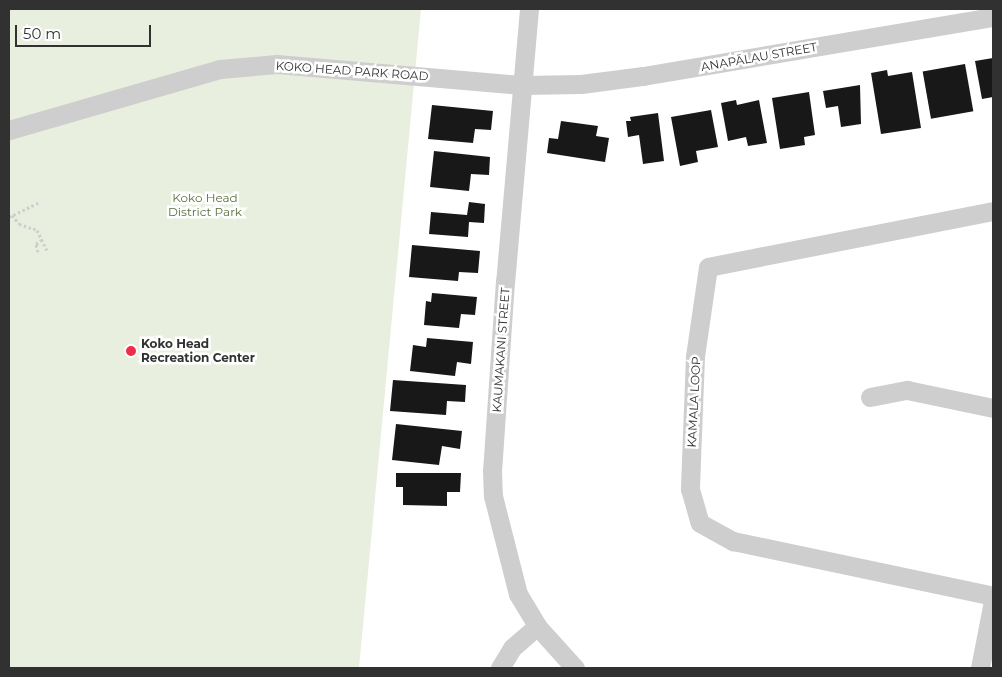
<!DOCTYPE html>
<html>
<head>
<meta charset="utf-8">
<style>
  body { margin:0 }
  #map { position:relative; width:1002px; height:677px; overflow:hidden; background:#fff; font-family:Montserrat,sans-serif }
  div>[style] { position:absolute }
  .green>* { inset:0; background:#e8efdf }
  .building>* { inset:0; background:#181818; transform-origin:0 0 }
  .path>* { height:3px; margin-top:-1.5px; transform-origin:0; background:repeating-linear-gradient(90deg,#cecece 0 2.5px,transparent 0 5px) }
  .minor>* { height:19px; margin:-9.5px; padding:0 9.5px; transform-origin:9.5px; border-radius:9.5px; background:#cecece }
  .dots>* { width:14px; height:14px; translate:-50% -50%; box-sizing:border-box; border:2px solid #fff; border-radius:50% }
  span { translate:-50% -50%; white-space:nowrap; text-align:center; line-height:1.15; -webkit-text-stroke:5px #fff; paint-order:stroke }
  .street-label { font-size:12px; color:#313131 }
  .park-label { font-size:12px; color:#58703b }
  .poi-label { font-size:12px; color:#313131; font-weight:700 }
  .left { translate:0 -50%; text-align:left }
  .frame { position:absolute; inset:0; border:10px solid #313131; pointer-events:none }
  .scale { position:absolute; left:15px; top:25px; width:136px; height:22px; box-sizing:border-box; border:2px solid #313131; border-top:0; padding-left:6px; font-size:15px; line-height:18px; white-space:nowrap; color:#313131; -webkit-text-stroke:4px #fff; paint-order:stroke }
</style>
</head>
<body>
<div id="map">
  <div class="green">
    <i style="clip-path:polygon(9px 9px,421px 9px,359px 668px,9px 668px)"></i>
  </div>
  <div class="building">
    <i style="clip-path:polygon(993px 58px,993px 97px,982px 99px,975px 61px)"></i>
    <i style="left:965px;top:64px;width:48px;height:43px;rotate:80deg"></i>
    <i style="clip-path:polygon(887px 70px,888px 76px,912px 72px,921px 128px,881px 134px,871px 73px)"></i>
    <i style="clip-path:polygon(860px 85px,861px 124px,841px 127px,838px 106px,826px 108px,823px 91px)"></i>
    <i style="clip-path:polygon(809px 92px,815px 135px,804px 137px,805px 145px,780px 149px,772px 98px)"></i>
    <i style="clip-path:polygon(736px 100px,737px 105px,759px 100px,767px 143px,748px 146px,746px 137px,728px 141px,721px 103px)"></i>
    <i style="clip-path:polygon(432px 105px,493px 111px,491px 130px,475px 129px,473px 143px,428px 139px)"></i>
    <i style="clip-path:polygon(711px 110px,718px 147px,696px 151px,698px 162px,680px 166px,671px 117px)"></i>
    <i style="clip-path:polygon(658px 113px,664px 161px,643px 164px,639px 135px,628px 137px,626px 121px,631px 121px,630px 117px)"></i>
    <i style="clip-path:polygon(561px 121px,598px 126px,596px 136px,609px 138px,605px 162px,547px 153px,549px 138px,558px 139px)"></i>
    <i style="clip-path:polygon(434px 151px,490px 157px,489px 175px,471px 174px,469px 191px,430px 187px)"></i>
    <i style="clip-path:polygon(469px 202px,485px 204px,484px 223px,469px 222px,468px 237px,429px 234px,431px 212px,467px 215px)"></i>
    <i style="clip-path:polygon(412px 245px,480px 251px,478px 273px,459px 272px,458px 281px,409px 277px)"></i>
    <i style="clip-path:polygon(432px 293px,477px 297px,475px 315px,461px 314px,459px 328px,424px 325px,426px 301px,431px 302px)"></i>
    <i style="clip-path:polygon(427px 338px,473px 342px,471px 364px,457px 362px,455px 376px,410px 371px,413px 345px,426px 347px)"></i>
    <i style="clip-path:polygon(393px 380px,466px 385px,465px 402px,447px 401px,446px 415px,390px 411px)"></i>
    <i style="clip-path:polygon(396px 424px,462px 431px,460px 449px,442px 446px,439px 465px,392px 460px)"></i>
    <i style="clip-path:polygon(396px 473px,461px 473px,460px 492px,447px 492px,447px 506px,403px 505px,403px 487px,396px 487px)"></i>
  </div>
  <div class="path">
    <i style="left:12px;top:215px;width:11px;rotate:52deg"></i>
    <i style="left:19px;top:224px;width:19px;rotate:18deg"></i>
    <i style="left:37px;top:230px;width:25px;rotate:64deg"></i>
    <i style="left:9px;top:217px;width:34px;rotate:-26deg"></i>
    <i style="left:38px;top:252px;width:8px;rotate:-104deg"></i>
    <i style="left:36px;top:244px;width:7px;rotate:-34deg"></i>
  </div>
  <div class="minor">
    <i style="left:529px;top:9px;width:273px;rotate:95deg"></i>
    <i style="left:505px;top:281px;width:189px;rotate:93.9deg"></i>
    <i style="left:492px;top:470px;width:26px;rotate:88deg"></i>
    <i style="left:493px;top:496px;width:101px;rotate:75.7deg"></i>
    <i style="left:518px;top:594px;width:37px;rotate:59deg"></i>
    <i style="left:537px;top:626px;width:57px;rotate:47.9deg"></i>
    <i style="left:9px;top:130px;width:220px;rotate:-16.1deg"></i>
    <i style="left:220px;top:69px;width:57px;rotate:-5deg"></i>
    <i style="left:277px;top:64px;width:247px;rotate:4.9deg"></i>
    <i style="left:523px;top:85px;width:58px;rotate:-1deg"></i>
    <i style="left:581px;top:84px;width:63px;rotate:-7.4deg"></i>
    <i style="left:643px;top:76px;width:355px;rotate:-9.6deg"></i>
    <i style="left:993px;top:211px;width:290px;rotate:168.9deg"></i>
    <i style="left:708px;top:267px;width:90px;rotate:98.3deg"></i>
    <i style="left:695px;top:356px;width:133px;rotate:92.2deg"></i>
    <i style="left:690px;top:489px;width:35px;rotate:74deg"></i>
    <i style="left:700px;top:523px;width:38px;rotate:29deg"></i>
    <i style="left:733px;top:541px;width:266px;rotate:11.9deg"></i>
    <i style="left:870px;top:397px;width:38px;rotate:-11deg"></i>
    <i style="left:907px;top:390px;width:88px;rotate:11.8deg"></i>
    <i style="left:500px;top:668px;width:23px;rotate:-59deg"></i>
    <i style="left:512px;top:648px;width:33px;rotate:-41deg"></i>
    <i style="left:980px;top:668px;width:68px;rotate:-79deg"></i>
  </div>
  <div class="dots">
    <i style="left:131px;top:351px;background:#ef2c49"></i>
  </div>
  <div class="street-label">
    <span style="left:759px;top:57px;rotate:-10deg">ANAPĀLAU STREET</span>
    <span style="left:352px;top:71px;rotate:4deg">KOKO HEAD PARK ROAD</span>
    <span style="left:501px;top:350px;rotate:-86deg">KAUMAKANI STREET</span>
    <span style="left:694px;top:402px;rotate:-87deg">KAMALA LOOP</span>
  </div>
  <div class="park-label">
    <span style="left:205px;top:205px">Koko Head<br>District Park</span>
  </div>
  <div class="poi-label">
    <span class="left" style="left:141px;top:351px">Koko Head<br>Recreation Center</span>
  </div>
  <div class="frame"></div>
  <div class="scale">50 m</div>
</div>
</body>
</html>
